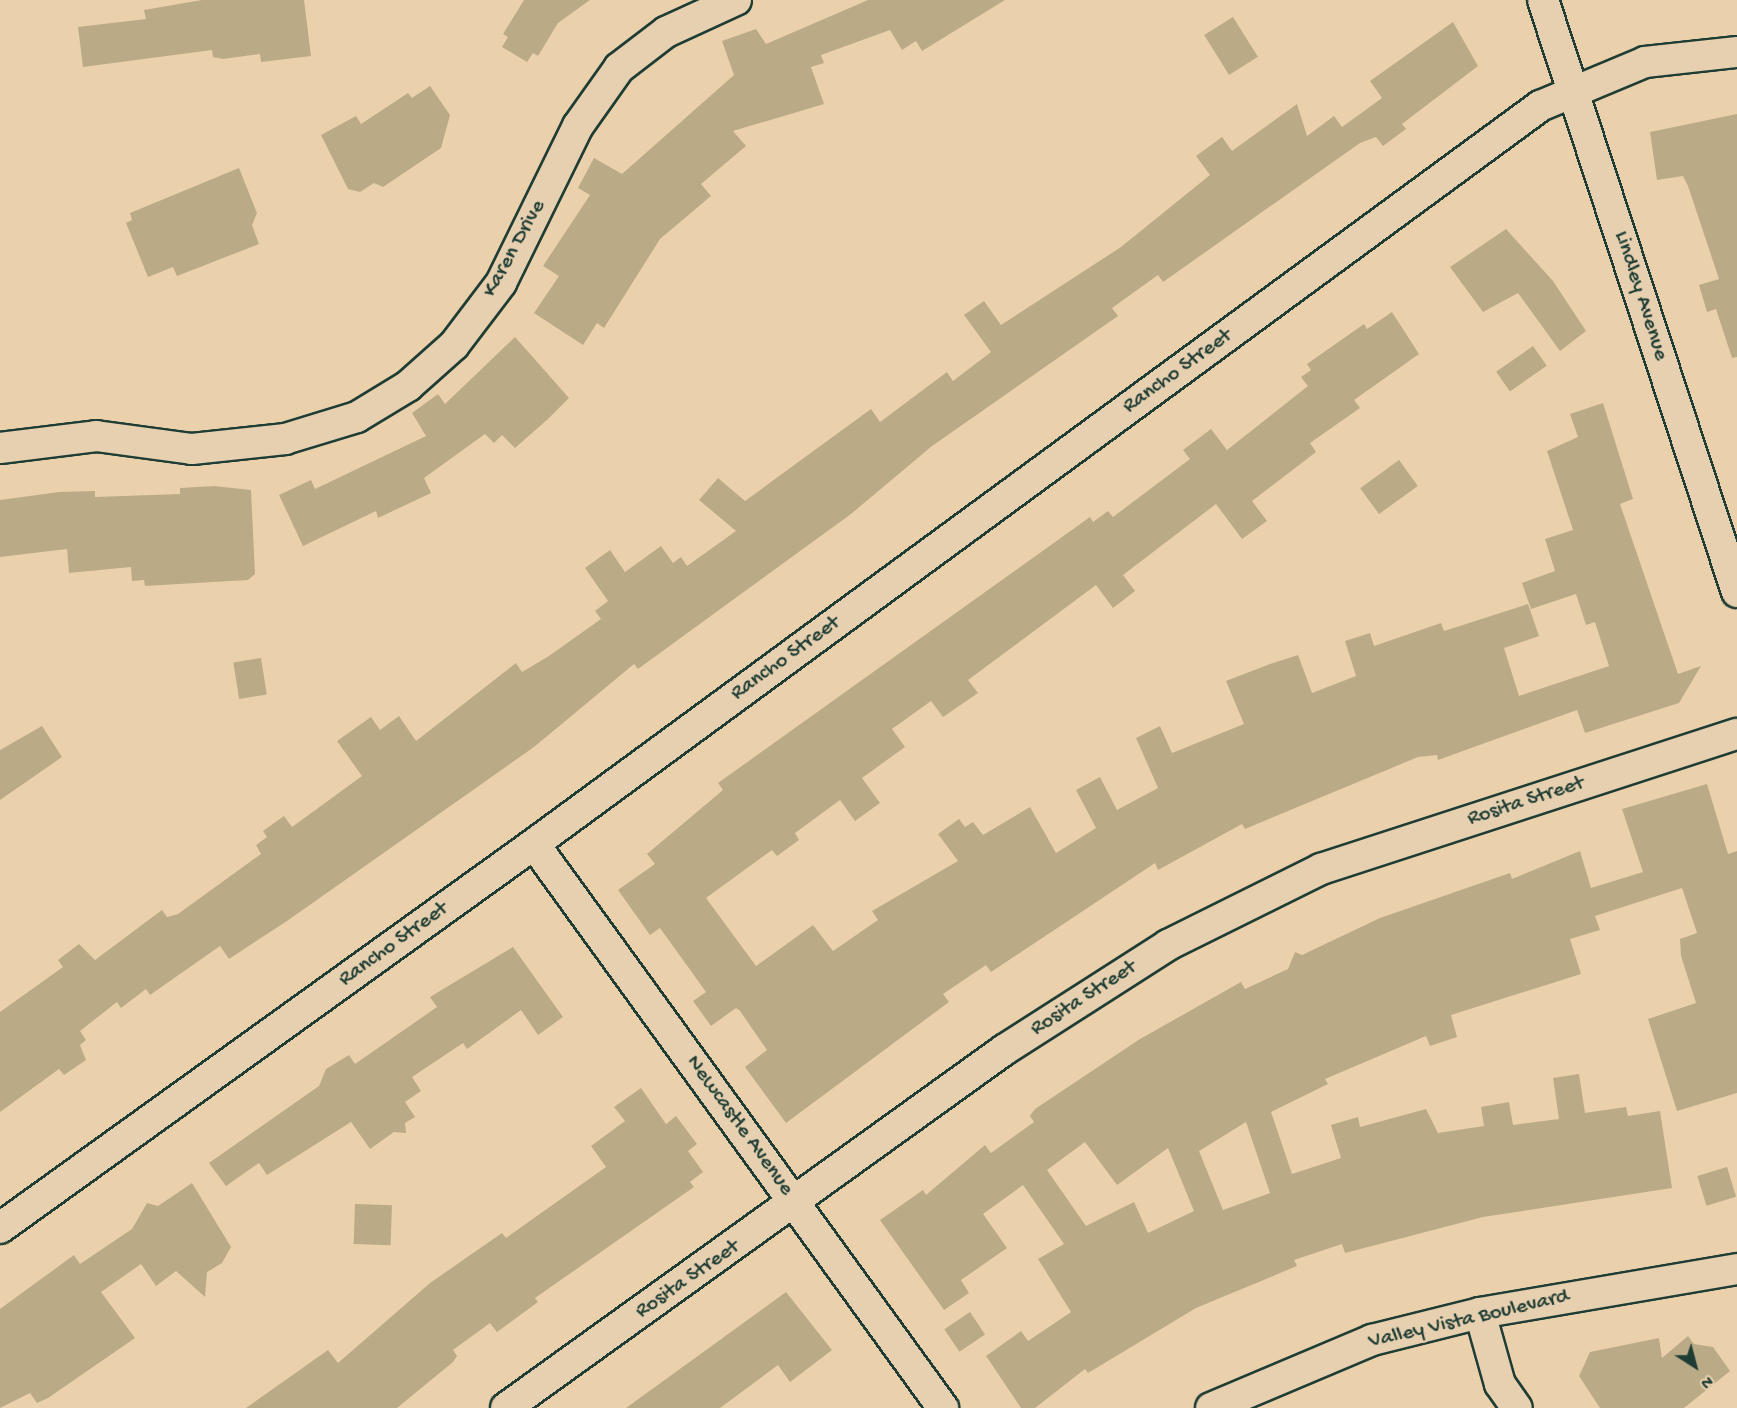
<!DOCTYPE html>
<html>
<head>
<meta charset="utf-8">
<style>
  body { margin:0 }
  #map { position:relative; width:1737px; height:1408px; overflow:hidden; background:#ead1ac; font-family:"Gochi Hand",sans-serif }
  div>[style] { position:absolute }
  .building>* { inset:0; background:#baab86; transform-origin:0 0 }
  .roads { filter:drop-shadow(2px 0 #1f3d34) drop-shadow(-2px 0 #1f3d34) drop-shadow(0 2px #1f3d34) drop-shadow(0 -2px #1f3d34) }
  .minor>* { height:30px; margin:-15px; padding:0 15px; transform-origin:15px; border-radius:15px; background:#e7d0b0 }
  span { translate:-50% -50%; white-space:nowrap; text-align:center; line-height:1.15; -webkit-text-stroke:4.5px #e7d0b0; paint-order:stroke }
  .street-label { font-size:22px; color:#1f3d34 }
  .north { position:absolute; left:1665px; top:1336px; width:60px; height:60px; -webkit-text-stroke:4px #e7d0b0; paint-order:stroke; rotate:144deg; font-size:16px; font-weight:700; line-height:24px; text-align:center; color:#1f3d34 }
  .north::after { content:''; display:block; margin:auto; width:21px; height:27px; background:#1f3d34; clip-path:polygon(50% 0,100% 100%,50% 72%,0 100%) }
</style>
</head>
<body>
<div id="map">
  <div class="building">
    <i style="clip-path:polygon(202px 0,304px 0,311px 56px,261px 62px,260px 54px,223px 59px,213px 57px,212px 50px,83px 67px,78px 27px,146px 19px,144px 10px)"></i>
    <i style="clip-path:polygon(524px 0,590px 0,558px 23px,538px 56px,533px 53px,527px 62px,502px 47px,508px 37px,503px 34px)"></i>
    <i style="clip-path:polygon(868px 0,1005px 0,922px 51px,916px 41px,902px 50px,890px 30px,821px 55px,824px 63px,811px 67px,824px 104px,733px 131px,746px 146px,701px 184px,711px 196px,660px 239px,604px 328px,597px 323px,583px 345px,534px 313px,559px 276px,543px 266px,590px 195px,578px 188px,594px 158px,622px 174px,734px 75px,722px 41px,756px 29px,766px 44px)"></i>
    <i style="left:1233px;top:17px;width:47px;height:34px;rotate:58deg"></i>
    <i style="clip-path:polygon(1453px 22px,1478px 66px,1402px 124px,1406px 129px,1383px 146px,1376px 137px,1360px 143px,1163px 282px,1158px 275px,1112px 308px,1118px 316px,932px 446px,851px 514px,638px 669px,634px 664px,534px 747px,287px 921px,229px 959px,220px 946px,150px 995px,146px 989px,121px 1008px,117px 1002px,80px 1031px,86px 1040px,80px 1045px,86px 1060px,64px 1075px,59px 1069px,0 1112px,0 1012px,63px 967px,58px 960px,79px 944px,95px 960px,162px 910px,167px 917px,178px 914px,261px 854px,256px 845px,267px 837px,263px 831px,284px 816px,292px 827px,362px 776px,337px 741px,371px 717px,380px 730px,399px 716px,416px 741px,516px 663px,522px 672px,549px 656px,601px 619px,595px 611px,608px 601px,585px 568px,610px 550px,625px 572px,661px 546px,673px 563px,681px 557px,687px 566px,736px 531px,699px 500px,718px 478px,745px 501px,871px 409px,880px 422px,947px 372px,953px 381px,991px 352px,964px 315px,984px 301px,1001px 325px,1121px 247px,1210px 175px,1196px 156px,1222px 137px,1232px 151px,1297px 104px,1307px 136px,1334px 116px,1342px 127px,1382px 98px,1370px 81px)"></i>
    <i style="clip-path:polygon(430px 86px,450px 115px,441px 148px,383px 187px,374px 183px,360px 192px,348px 189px,321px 135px,356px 116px,361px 124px,408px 93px,412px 98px)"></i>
    <i style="clip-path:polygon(1737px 114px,1737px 357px,1732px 358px,1716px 309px,1707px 312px,1699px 285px,1719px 279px,1688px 186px,1683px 176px,1657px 180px,1650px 132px)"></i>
    <i style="clip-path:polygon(239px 168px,257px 213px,252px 225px,259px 244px,177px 276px,173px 267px,148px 277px,126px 223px,132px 220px,130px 213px)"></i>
    <i style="clip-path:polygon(1506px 229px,1553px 281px,1586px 331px,1560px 351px,1518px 293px,1483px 312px,1450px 267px)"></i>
    <i style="clip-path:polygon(1392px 312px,1419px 354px,1354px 400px,1360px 408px,1310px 443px,1316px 452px,1252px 501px,1267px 521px,1242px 539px,1216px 504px,1123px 575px,1135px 591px,1113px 608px,1096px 585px,968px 680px,978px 693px,943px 717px,931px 701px,892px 729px,905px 747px,862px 778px,880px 803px,855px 821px,840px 800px,795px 833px,799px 840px,777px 856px,772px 850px,706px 898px,756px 966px,813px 925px,833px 951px,878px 920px,872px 911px,958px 861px,938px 834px,959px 819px,965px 827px,973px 822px,983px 835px,1030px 807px,1056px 853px,1096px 828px,1076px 790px,1100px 777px,1117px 810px,1158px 788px,1136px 738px,1160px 726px,1172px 753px,1244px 724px,1226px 681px,1270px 664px,1298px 655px,1312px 693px,1356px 676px,1345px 641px,1370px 633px,1374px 646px,1441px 623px,1444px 631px,1528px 604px,1539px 636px,1504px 648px,1519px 696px,1609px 666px,1595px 622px,1586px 625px,1576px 594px,1531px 609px,1522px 583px,1555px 571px,1545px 539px,1573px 530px,1547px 451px,1578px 437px,1570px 414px,1603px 403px,1633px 499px,1620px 504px,1678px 674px,1701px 666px,1679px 703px,1585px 733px,1577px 710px,1438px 760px,1437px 755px,1418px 757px,1245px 829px,1242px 824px,1158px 870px,1155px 863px,991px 972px,986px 965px,943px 994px,949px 1002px,786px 1123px,745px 1067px,767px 1050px,740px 1011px,736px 1008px,711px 1026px,693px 1001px,706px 992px,660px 928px,650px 935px,618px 890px,655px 864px,647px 854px,723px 790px,718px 783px,1090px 517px,1093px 522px,1108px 511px,1113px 517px,1190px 459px,1183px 450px,1211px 429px,1227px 450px,1308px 386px,1301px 377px,1311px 370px,1307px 364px,1364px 324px,1367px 329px)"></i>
    <i style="clip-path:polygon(515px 337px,569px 398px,548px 419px,515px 448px,502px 435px,494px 443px,485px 434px,424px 478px,431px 493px,378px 518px,376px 511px,303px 546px,279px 495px,311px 480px,315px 489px,426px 436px,412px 413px,438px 394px,445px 404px)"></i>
    <i style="left:1533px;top:346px;width:24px;height:45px;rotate:55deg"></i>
    <i style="left:1399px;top:460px;width:32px;height:48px;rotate:54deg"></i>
    <i style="clip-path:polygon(214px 486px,251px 490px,255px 574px,248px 580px,145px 586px,144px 580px,132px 581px,131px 567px,69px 573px,67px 549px,0 557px,0 500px,59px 492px,95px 491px,95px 497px,180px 494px,180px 488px)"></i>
    <i style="left:261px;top:658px;width:37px;height:28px;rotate:81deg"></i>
    <i style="clip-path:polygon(42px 726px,62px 757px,0 800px,0 750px)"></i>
    <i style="clip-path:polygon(evenodd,1707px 784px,1728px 854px,1737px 851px,1737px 1093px,1677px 1111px,1648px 1019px,1696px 1003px,1681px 956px,1680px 939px,1697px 933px,1682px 888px,1595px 916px,1600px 930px,1570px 939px,1581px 974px,1451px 1015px,1457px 1037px,1430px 1046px,1426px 1036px,1325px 1079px,1328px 1084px,1271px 1112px,1292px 1174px,1341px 1158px,1331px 1125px,1358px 1117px,1360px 1127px,1426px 1109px,1438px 1133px,1484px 1126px,1481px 1107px,1509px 1102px,1513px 1125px,1559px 1119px,1553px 1078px,1579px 1074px,1585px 1113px,1626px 1107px,1628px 1116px,1660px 1111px,1672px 1188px,1483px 1217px,1345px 1253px,1342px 1244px,1294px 1260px,1297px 1266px,1196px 1308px,1088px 1373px,1085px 1369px,1035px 1408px,1021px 1408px,986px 1356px,1021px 1331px,1028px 1341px,1071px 1312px,1038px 1259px,1064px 1244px,1023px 1185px,983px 1214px,1007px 1248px,961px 1280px,969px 1293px,944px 1310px,880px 1220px,923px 1190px,926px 1195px,985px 1145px,991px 1153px,1034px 1122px,1030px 1116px,1035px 1109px,1140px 1039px,1241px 982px,1245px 989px,1288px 969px,1295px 952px,1302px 955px,1380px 918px,1510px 873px,1512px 879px,1580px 851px,1591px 888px,1643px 872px,1622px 809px,1707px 784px,1246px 1122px,1270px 1193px,1223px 1210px,1199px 1151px,1246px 1122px,1707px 784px,1085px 1142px,1117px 1185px,1168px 1148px,1194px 1211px,1148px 1233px,1134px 1202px,1086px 1226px,1047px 1170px,1085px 1142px)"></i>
    <i style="clip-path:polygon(513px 947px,563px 1017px,538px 1035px,521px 1010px,467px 1049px,463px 1043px,412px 1077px,421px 1091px,405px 1102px,415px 1117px,405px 1123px,406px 1133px,394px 1132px,370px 1149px,351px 1122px,267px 1175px,259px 1163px,226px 1186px,209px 1163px,319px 1086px,326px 1069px,349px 1055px,355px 1064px,437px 1007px,430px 997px)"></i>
    <i style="clip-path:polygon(641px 1088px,666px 1124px,676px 1116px,697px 1144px,688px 1151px,703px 1172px,690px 1182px,694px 1187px,535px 1298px,538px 1302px,497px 1332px,490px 1323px,453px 1350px,457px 1356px,453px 1362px,397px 1408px,246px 1408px,328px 1350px,338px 1363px,430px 1283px,502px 1233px,506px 1238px,606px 1167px,591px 1146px,625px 1121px,614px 1107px)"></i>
    <i style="left:1727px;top:1167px;width:31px;height:31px;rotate:73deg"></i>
    <i style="clip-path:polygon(192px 1183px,231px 1247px,222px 1263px,207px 1272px,205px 1297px,176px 1271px,156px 1286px,141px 1264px,101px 1292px,135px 1338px,48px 1398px,37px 1403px,30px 1393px,0 1408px,0 1309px,74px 1255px,80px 1264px,132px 1229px,147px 1203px,158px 1206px)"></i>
    <i style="left:355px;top:1204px;width:37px;height:40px;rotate:2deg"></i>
    <i style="clip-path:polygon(786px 1292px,832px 1350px,790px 1382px,778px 1365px,720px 1408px,626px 1408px)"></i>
    <i style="left:970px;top:1312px;width:27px;height:31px;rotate:56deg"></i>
    <i style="clip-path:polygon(1688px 1336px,1694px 1344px,1713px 1347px,1730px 1371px,1684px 1408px,1600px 1408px,1579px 1376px,1590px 1352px,1659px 1338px,1662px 1358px)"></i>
  </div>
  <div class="roads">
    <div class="minor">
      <i style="left:1543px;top:0;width:623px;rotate:71.86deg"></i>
      <i style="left:0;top:448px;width:97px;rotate:-7.1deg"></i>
      <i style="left:96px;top:436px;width:97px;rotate:7.7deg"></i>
      <i style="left:192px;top:449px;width:94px;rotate:-6.1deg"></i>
      <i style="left:285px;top:439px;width:75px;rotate:-17deg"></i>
      <i style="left:357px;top:417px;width:60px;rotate:-31.3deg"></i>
      <i style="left:408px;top:386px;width:62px;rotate:-41.7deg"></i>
      <i style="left:454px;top:345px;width:78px;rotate:-52.8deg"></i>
      <i style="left:501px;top:283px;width:175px;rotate:-63.9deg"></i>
      <i style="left:578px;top:126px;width:71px;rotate:-54.7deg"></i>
      <i style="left:619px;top:68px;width:59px;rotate:-37.5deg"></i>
      <i style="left:666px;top:32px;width:77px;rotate:-24.6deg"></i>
      <i style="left:534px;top:844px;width:697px;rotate:54.05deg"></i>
      <i style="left:0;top:1228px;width:658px;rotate:-35.72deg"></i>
      <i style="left:534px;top:844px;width:1248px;rotate:-36.26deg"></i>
      <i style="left:1540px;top:106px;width:114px;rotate:-22.7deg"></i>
      <i style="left:1645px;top:62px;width:93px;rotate:-6.2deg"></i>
      <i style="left:1480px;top:1313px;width:74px;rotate:74.3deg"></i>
      <i style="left:1500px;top:1384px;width:29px;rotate:55deg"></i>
      <i style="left:506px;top:1408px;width:613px;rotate:-35.71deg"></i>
      <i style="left:1004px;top:1050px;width:195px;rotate:-32.6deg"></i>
      <i style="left:1168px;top:945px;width:171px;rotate:-26.4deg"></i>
      <i style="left:1321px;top:869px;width:437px;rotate:-18deg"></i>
      <i style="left:1211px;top:1408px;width:175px;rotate:-22.9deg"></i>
      <i style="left:1372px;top:1340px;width:111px;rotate:-14deg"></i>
      <i style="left:1480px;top:1313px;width:261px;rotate:-9.7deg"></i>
    </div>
  </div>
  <div class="street-label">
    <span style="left:515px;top:249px;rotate:-61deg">Karen Drive</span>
    <span style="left:1640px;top:296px;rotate:72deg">Lindley Avenue</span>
    <span style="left:1178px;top:372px;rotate:-36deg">Rancho Street</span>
    <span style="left:786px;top:659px;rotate:-36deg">Rancho Street</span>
    <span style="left:1526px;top:802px;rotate:-18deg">Rosita Street</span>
    <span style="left:394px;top:945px;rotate:-36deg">Rancho Street</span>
    <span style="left:1084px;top:999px;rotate:-33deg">Rosita Street</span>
    <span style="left:739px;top:1126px;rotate:54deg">Newcastle Avenue</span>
    <span style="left:688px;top:1280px;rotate:-35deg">Rosita Street</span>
    <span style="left:1469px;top:1320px;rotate:-13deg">Valley Vista Boulevard</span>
  </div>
  <div class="north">N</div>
</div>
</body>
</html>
